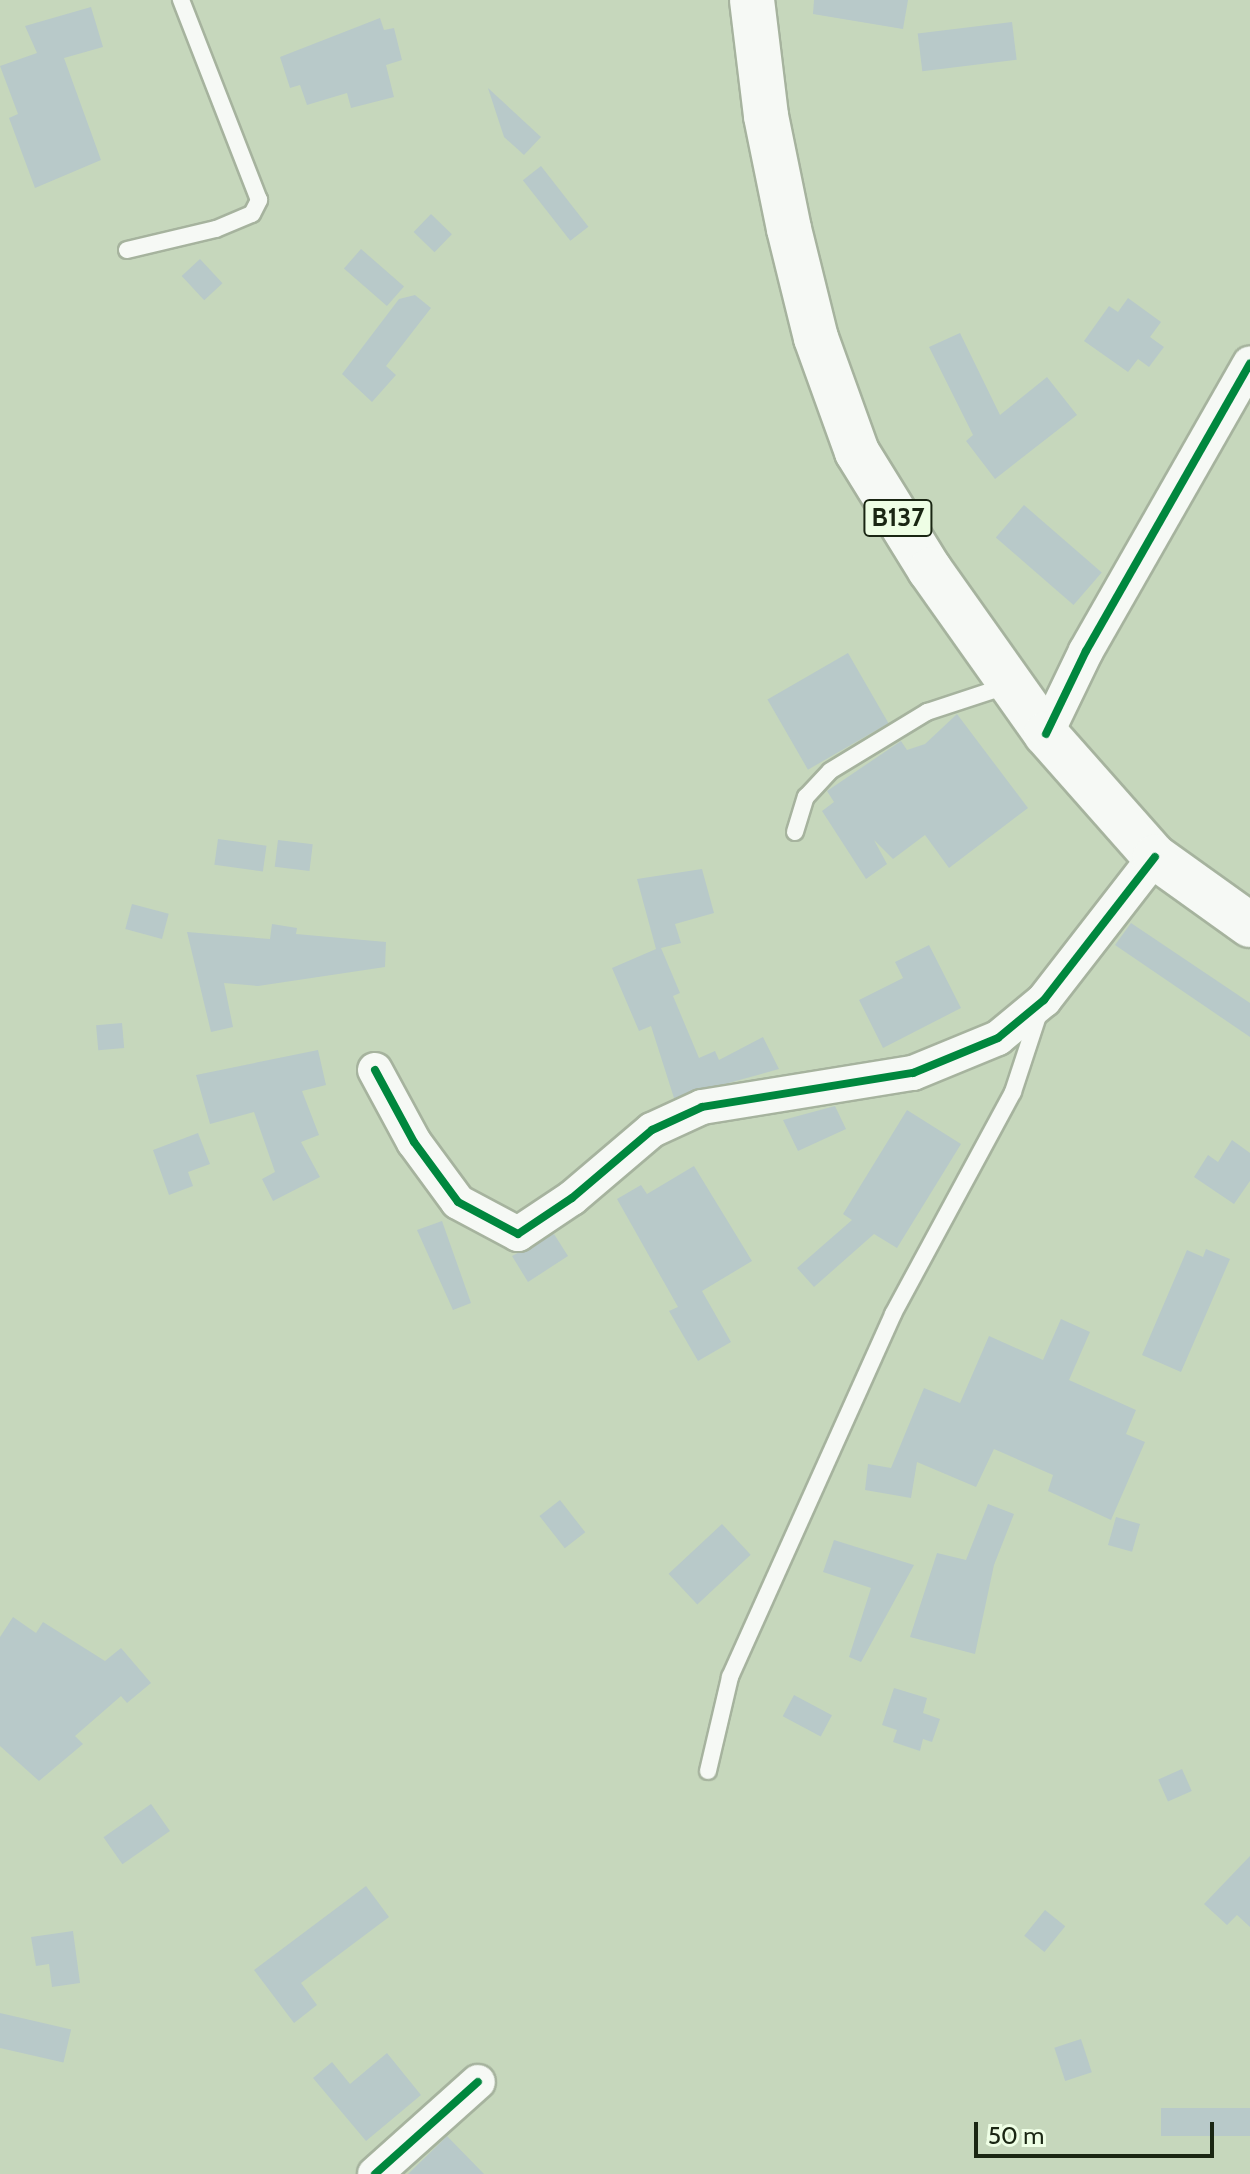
<!DOCTYPE html>
<html>
<head>
<meta charset="utf-8">
<style>
  body { margin:0 }
  #map { position:relative; width:1250px; height:2174px; overflow:hidden; background:#c6d7bc; font-family:Cabin,sans-serif }
  div>[style] { position:absolute }
  .building>* { inset:0; background:#b8c9c9; transform-origin:0 0 }
  .roads { filter:drop-shadow(2px 0 #a6b39e) drop-shadow(-2px 0 #a6b39e) drop-shadow(0 2px #a6b39e) drop-shadow(0 -2px #a6b39e) }
  .service>* { height:16px; margin:-8px; padding:0 8px; transform-origin:8px; border-radius:8px; background:#f6f9f5 }
  .minor>* { height:34px; margin:-17px; padding:0 17px; transform-origin:17px; border-radius:17px; background:#f6f9f5 }
  .primary>* { height:44px; margin:-22px; padding:0 22px; transform-origin:22px; border-radius:22px; background:#f6f9f5 }
  .cycleway>* { height:8px; margin:-4px; padding:0 4px; transform-origin:4px; border-radius:4px; background:#00873e }
  span { translate:-50% -50%; white-space:nowrap; text-align:center; line-height:1.15; -webkit-text-stroke:7px #eefee5; paint-order:stroke }
  .shield-label span { padding:2px 6px; background:#eefee5; border:2px solid; border-radius:6px; -webkit-text-stroke-width:0 }
  .shield-label { font-size:26px; color:#1a2613; font-weight:700 }
  .scale { position:absolute; left:974px; top:2122px; width:240px; height:36px; box-sizing:border-box; border:4px solid #1a2613; border-top:0; padding-left:10px; font-size:24px; line-height:28px; white-space:nowrap; color:#1a2613; -webkit-text-stroke:6px #eefee5; paint-order:stroke }
</style>
</head>
<body>
<div id="map">
  <div class="building">
    <i style="clip-path:polygon(814px 0,908px 0,903px 29px,813px 14px)"></i>
    <i style="clip-path:polygon(91px 7px,103px 47px,64px 58px,101px 160px,35px 188px,9px 118px,18px 114px,0 66px,37px 53px,25px 26px)"></i>
    <i style="clip-path:polygon(380px 18px,384px 30px,394px 28px,402px 60px,386px 65px,394px 97px,351px 108px,347px 93px,307px 105px,300px 85px,290px 88px,280px 57px)"></i>
    <i style="left:1012px;top:22px;width:38px;height:95px;rotate:83deg"></i>
    <i style="clip-path:polygon(488px 88px,541px 137px,524px 155px,504px 137px)"></i>
    <i style="left:541px;top:166px;width:77px;height:23px;rotate:52deg"></i>
    <i style="left:431px;top:214px;width:29px;height:25px;rotate:44deg"></i>
    <i style="left:361px;top:249px;width:57px;height:26px;rotate:41deg"></i>
    <i style="left:200px;top:259px;width:33px;height:25px;rotate:47deg"></i>
    <i style="clip-path:polygon(415px 295px,431px 308px,386px 366px,396px 375px,372px 402px,342px 374px,399px 299px)"></i>
    <i style="clip-path:polygon(1128px 298px,1161px 322px,1150px 337px,1164px 347px,1149px 367px,1138px 359px,1128px 372px,1084px 341px,1109px 306px,1118px 312px)"></i>
    <i style="clip-path:polygon(960px 333px,1000px 415px,1047px 377px,1077px 415px,995px 479px,966px 441px,973px 435px,929px 347px)"></i>
    <i style="left:1024px;top:505px;width:103px;height:43px;rotate:41deg"></i>
    <i style="left:848px;top:653px;width:81px;height:93px;rotate:60deg"></i>
    <i style="clip-path:polygon(957px 714px,1028px 808px,949px 868px,925px 835px,893px 859px,874px 840px,887px 864px,866px 879px,822px 811px,834px 802px,827px 791px,901px 741px,907px 750px,925px 744px)"></i>
    <i style="left:218px;top:839px;width:49px;height:26px;rotate:8deg"></i>
    <i style="left:278px;top:840px;width:35px;height:27px;rotate:7deg"></i>
    <i style="clip-path:polygon(702px 869px,714px 913px,675px 924px,681px 943px,661px 948px,680px 993px,673px 996px,699px 1058px,715px 1051px,719px 1060px,763px 1037px,779px 1069px,674px 1098px,651px 1026px,639px 1031px,612px 968px,656px 949px,637px 879px)"></i>
    <i style="left:132px;top:904px;width:38px;height:26px;rotate:15deg"></i>
    <i style="clip-path:polygon(1131px 923px,1250px 1003px,1250px 1037px,1115px 945px)"></i>
    <i style="clip-path:polygon(272px 924px,297px 928px,296px 934px,386px 942px,385px 967px,258px 986px,224px 983px,233px 1027px,211px 1032px,187px 932px,270px 939px)"></i>
    <i style="clip-path:polygon(929px 945px,961px 1008px,883px 1048px,859px 1000px,903px 978px,895px 962px)"></i>
    <i style="left:122px;top:1023px;width:25px;height:26px;rotate:85deg"></i>
    <i style="clip-path:polygon(318px 1050px,326px 1085px,302px 1091px,319px 1135px,301px 1142px,320px 1177px,273px 1201px,262px 1179px,275px 1172px,254px 1112px,210px 1124px,196px 1075px)"></i>
    <i style="clip-path:polygon(835px 1106px,846px 1129px,798px 1151px,783px 1120px)"></i>
    <i style="clip-path:polygon(907px 1110px,961px 1144px,897px 1248px,874px 1234px,814px 1287px,797px 1268px,852px 1220px,843px 1214px)"></i>
    <i style="clip-path:polygon(198px 1133px,210px 1164px,188px 1172px,193px 1186px,169px 1195px,153px 1150px)"></i>
    <i style="clip-path:polygon(1232px 1140px,1250px 1153px,1250px 1181px,1234px 1204px,1194px 1177px,1208px 1155px,1218px 1162px)"></i>
    <i style="clip-path:polygon(694px 1166px,752px 1261px,702px 1291px,731px 1342px,698px 1361px,669px 1311px,678px 1307px,617px 1199px,641px 1185px,647px 1194px)"></i>
    <i style="clip-path:polygon(442px 1221px,471px 1303px,453px 1310px,417px 1230px)"></i>
    <i style="clip-path:polygon(554px 1234px,568px 1256px,528px 1282px,512px 1256px)"></i>
    <i style="clip-path:polygon(1206px 1249px,1230px 1259px,1181px 1372px,1142px 1355px,1187px 1250px,1203px 1257px)"></i>
    <i style="clip-path:polygon(1061px 1319px,1090px 1332px,1069px 1380px,1136px 1410px,1126px 1434px,1145px 1442px,1111px 1520px,1048px 1491px,1053px 1475px,994px 1449px,976px 1487px,917px 1462px,911px 1498px,865px 1490px,868px 1464px,891px 1468px,924px 1388px,960px 1403px,989px 1336px,1043px 1360px)"></i>
    <i style="left:560px;top:1500px;width:41px;height:26px;rotate:52deg"></i>
    <i style="clip-path:polygon(988px 1504px,1014px 1514px,994px 1565px,975px 1654px,910px 1637px,937px 1553px,966px 1560px)"></i>
    <i style="left:1116px;top:1517px;width:25px;height:29px;rotate:16deg"></i>
    <i style="left:722px;top:1524px;width:42px;height:73px;rotate:47deg"></i>
    <i style="clip-path:polygon(834px 1540px,914px 1565px,861px 1662px,849px 1657px,871px 1588px,823px 1572px)"></i>
    <i style="clip-path:polygon(13px 1617px,36px 1633px,43px 1622px,105px 1661px,121px 1648px,151px 1683px,127px 1703px,121px 1696px,75px 1736px,83px 1744px,39px 1781px,0 1746px,0 1637px)"></i>
    <i style="clip-path:polygon(894px 1688px,927px 1698px,923px 1713px,940px 1719px,932px 1742px,923px 1739px,920px 1751px,893px 1742px,897px 1730px,882px 1725px)"></i>
    <i style="left:794px;top:1695px;width:43px;height:24px;rotate:28deg"></i>
    <i style="left:1182px;top:1769px;width:24px;height:26px;rotate:66deg"></i>
    <i style="left:151px;top:1804px;width:33px;height:58px;rotate:55deg"></i>
    <i style="clip-path:polygon(1250px 1856px,1250px 1927px,1237px 1915px,1227px 1925px,1204px 1904px)"></i>
    <i style="clip-path:polygon(366px 1886px,389px 1917px,301px 1983px,317px 2005px,294px 2023px,254px 1970px)"></i>
    <i style="left:1045px;top:1910px;width:26px;height:33px;rotate:39deg"></i>
    <i style="clip-path:polygon(73px 1931px,80px 1983px,52px 1987px,49px 1964px,36px 1966px,31px 1937px)"></i>
    <i style="left:0;top:2013px;width:73px;height:34px;rotate:13deg"></i>
    <i style="left:1081px;top:2039px;width:35px;height:28px;rotate:72deg"></i>
    <i style="clip-path:polygon(387px 2053px,421px 2095px,366px 2141px,313px 2078px,332px 2062px,350px 2084px)"></i>
    <i style="left:1250px;top:2108px;width:28px;height:89px;rotate:90deg"></i>
    <i style="clip-path:polygon(447px 2136px,484px 2174px,408px 2174px,439px 2144px)"></i>
  </div>
  <div class="roads">
    <div class="service">
      <i style="left:127px;top:250px;width:91px;rotate:-13.3deg"></i>
      <i style="left:216px;top:229px;width:39px;rotate:-23deg"></i>
      <i style="left:252px;top:214px;width:16px;rotate:-63deg"></i>
      <i style="left:259px;top:200px;width:215px;rotate:-111.3deg"></i>
      <i style="left:795px;top:832px;width:37px;rotate:-73deg"></i>
      <i style="left:806px;top:797px;width:35px;rotate:-47deg"></i>
      <i style="left:830px;top:771px;width:114px;rotate:-31.3deg"></i>
      <i style="left:927px;top:712px;width:86px;rotate:-18.2deg"></i>
      <i style="left:708px;top:1771px;width:97px;rotate:-76.8deg"></i>
      <i style="left:730px;top:1677px;width:398px;rotate:-65.8deg"></i>
      <i style="left:893px;top:1314px;width:252px;rotate:-61.6deg"></i>
      <i style="left:1013px;top:1092px;width:83px;rotate:-71.8deg"></i>
    </div>
    <div class="minor">
      <i style="left:1046px;top:734px;width:92px;rotate:-64.3deg"></i>
      <i style="left:1086px;top:651px;width:331px;rotate:-60.3deg"></i>
      <i style="left:375px;top:1070px;width:82px;rotate:61.6deg"></i>
      <i style="left:414px;top:1142px;width:74px;rotate:53.7deg"></i>
      <i style="left:458px;top:1202px;width:68px;rotate:28.1deg"></i>
      <i style="left:518px;top:1234px;width:65px;rotate:-33.7deg"></i>
      <i style="left:572px;top:1198px;width:105px;rotate:-40.4deg"></i>
      <i style="left:652px;top:1130px;width:55px;rotate:-24.7deg"></i>
      <i style="left:702px;top:1107px;width:214px;rotate:-9.2deg"></i>
      <i style="left:913px;top:1073px;width:92px;rotate:-22.4deg"></i>
      <i style="left:998px;top:1038px;width:60px;rotate:-39.6deg"></i>
      <i style="left:1044px;top:1000px;width:181px;rotate:-52.2deg"></i>
      <i style="left:375px;top:2174px;width:138px;rotate:-41.8deg"></i>
    </div>
    <div class="primary">
      <i style="left:752px;top:0;width:117px;rotate:83.1deg"></i>
      <i style="left:766px;top:116px;width:115px;rotate:78.5deg"></i>
      <i style="left:789px;top:229px;width:112px;rotate:76.1deg"></i>
      <i style="left:816px;top:338px;width:121px;rotate:70.2deg"></i>
      <i style="left:857px;top:452px;width:139px;rotate:58.3deg"></i>
      <i style="left:930px;top:570px;width:201px;rotate:54.7deg"></i>
      <i style="left:1046px;top:734px;width:164px;rotate:48.5deg"></i>
      <i style="left:1155px;top:857px;width:117px;rotate:35.6deg"></i>
    </div>
  </div>
  <div class="cycleway">
    <i style="left:1046px;top:734px;width:92px;rotate:-64.3deg"></i>
    <i style="left:1086px;top:651px;width:331px;rotate:-60.3deg"></i>
    <i style="left:375px;top:1070px;width:82px;rotate:61.6deg"></i>
    <i style="left:414px;top:1142px;width:74px;rotate:53.7deg"></i>
    <i style="left:458px;top:1202px;width:68px;rotate:28.1deg"></i>
    <i style="left:518px;top:1234px;width:65px;rotate:-33.7deg"></i>
    <i style="left:572px;top:1198px;width:105px;rotate:-40.4deg"></i>
    <i style="left:652px;top:1130px;width:55px;rotate:-24.7deg"></i>
    <i style="left:702px;top:1107px;width:214px;rotate:-9.2deg"></i>
    <i style="left:913px;top:1073px;width:92px;rotate:-22.4deg"></i>
    <i style="left:998px;top:1038px;width:60px;rotate:-39.6deg"></i>
    <i style="left:1044px;top:1000px;width:181px;rotate:-52.2deg"></i>
    <i style="left:375px;top:2174px;width:138px;rotate:-41.8deg"></i>
  </div>
  <div class="shield-label">
    <span style="left:898px;top:518px">B137</span>
  </div>
  <div class="scale">50 m</div>
</div>
</body>
</html>
